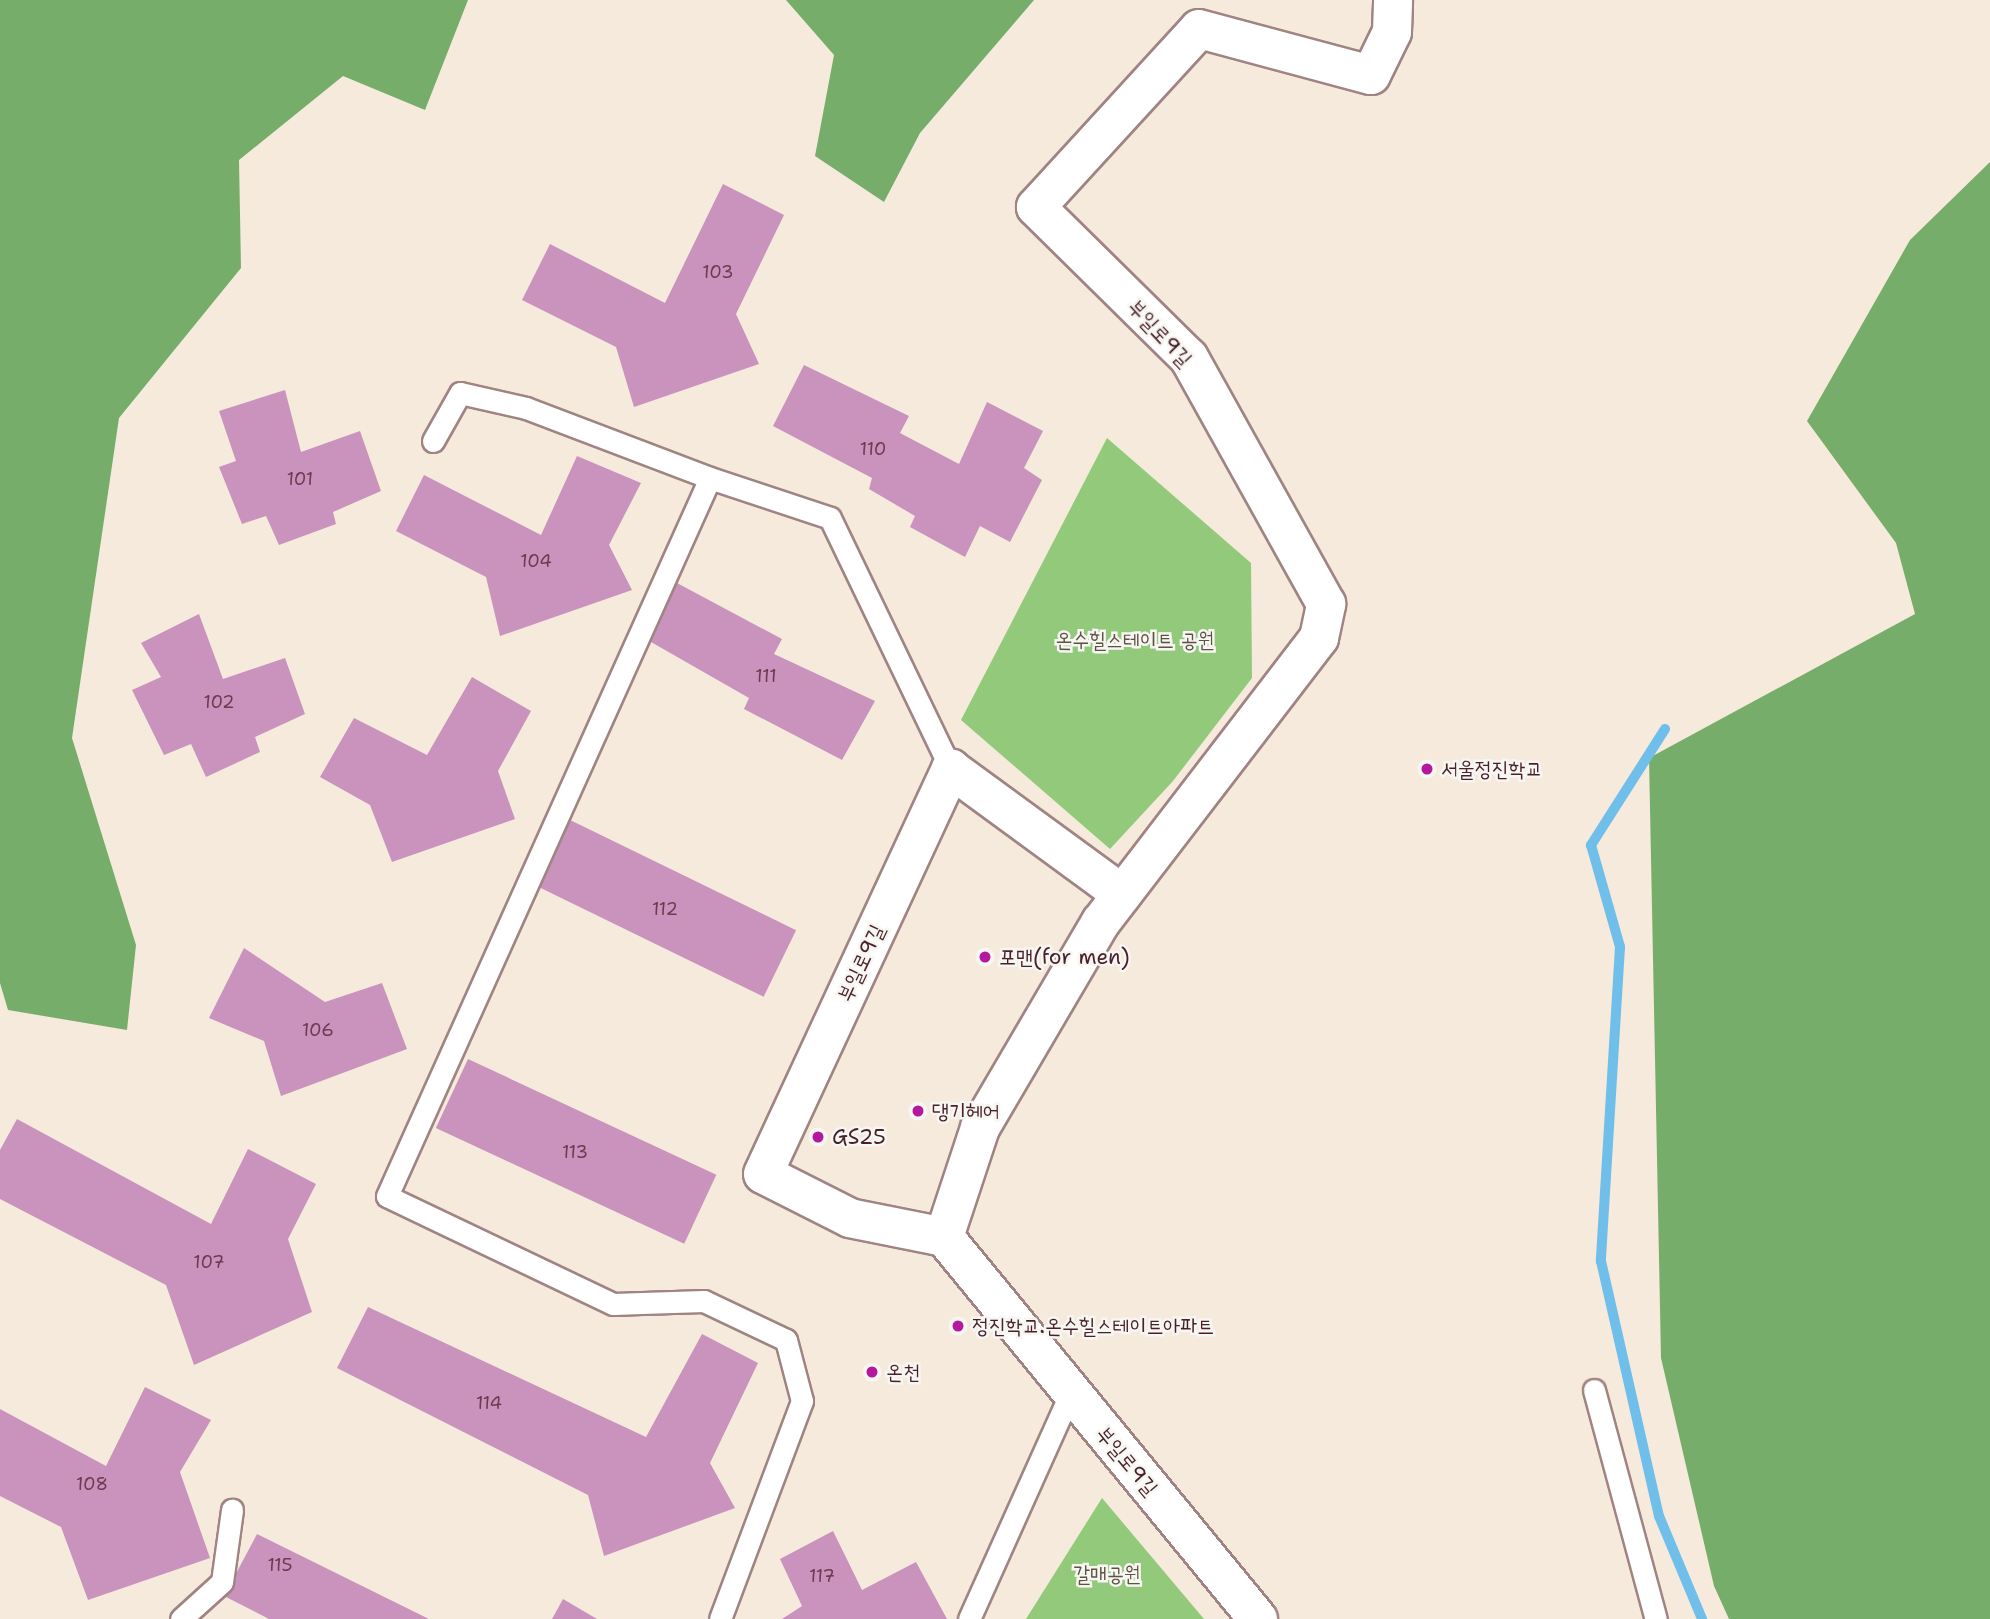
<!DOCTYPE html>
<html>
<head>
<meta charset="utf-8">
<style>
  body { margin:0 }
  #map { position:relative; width:1990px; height:1619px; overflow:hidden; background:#f5eadb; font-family:"Shantell Sans","Poor Story",sans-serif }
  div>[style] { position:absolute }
  .green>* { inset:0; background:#93c97b }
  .forest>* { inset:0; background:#76ad6b }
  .stream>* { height:10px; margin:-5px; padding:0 5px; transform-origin:5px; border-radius:5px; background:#70beea }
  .building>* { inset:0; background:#ca93bd; transform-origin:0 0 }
  .roads { filter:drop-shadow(2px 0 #a08483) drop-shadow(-2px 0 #a08483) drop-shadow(0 2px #a08483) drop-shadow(0 -2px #a08483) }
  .service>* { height:21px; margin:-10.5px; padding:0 10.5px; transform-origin:10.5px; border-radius:10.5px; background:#fff }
  .minor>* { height:38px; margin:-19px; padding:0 19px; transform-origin:19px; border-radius:19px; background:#fff }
  .dots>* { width:19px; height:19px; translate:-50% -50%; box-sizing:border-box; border:4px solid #f6f6f2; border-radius:50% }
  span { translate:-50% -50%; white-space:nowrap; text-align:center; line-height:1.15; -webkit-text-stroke:5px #f6f6f2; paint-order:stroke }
  .number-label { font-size:18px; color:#6a3c50 }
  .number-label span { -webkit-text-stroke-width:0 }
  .street-label { font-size:21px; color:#4a1f2b }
  .park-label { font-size:21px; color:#605243 }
  .poi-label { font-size:21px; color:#4a1f2b }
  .left { translate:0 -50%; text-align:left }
</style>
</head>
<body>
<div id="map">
  <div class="green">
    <i style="clip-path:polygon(1107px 438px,1251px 563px,1252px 678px,1173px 781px,1110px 849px,961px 720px)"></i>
    <i style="clip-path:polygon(1102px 1498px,1204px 1619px,1026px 1619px)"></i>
  </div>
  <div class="forest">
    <i style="clip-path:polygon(0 0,468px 0,425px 110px,343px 76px,239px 160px,241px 268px,119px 418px,72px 738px,136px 945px,127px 1030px,8px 1010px,0 983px)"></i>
    <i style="clip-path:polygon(786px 0,1034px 0,920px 133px,884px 202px,815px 156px,834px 55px)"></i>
    <i style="clip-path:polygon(1990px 162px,1990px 1619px,1729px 1619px,1714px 1586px,1661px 1358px,1649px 758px,1915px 614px,1896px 543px,1807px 421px,1910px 240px)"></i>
  </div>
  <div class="stream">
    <i style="left:1665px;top:729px;width:138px;rotate:122.5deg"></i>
    <i style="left:1591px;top:845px;width:106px;rotate:74.1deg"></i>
    <i style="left:1620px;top:947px;width:315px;rotate:93.5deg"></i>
    <i style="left:1601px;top:1261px;width:262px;rotate:77.2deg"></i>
    <i style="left:1659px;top:1516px;width:112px;rotate:67.3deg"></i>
  </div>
  <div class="building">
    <i style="clip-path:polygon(723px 184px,784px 215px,736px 314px,759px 364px,634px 407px,616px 347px,522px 300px,550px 244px,665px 303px)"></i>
    <i style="clip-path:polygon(804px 365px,909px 416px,900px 433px,959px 464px,987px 402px,1043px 431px,1024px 468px,1042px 480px,1010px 542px,980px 526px,965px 557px,910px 527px,915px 516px,869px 489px,872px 478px,773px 426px)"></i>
    <i style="clip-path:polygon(285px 390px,301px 452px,360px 431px,381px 491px,333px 512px,336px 524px,279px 545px,266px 516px,242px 524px,219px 467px,236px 461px,219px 411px)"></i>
    <i style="clip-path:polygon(577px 456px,641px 483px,609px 545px,632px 590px,500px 636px,486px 577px,396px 531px,424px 475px,541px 535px)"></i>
    <i style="clip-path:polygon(677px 583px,782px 639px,774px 654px,875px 701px,842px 760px,744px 709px,749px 698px,651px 642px)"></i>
    <i style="clip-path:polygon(199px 614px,223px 679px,285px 658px,305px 714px,255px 737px,260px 752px,206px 777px,191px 744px,164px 755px,132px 690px,161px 677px,141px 643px)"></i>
    <i style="clip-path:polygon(472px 677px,531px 711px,498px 771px,515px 819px,392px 862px,370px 805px,320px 777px,354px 718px,427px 755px)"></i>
    <i style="left:566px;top:818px;width:256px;height:74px;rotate:26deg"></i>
    <i style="clip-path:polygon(244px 948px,325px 1002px,382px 983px,407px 1049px,281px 1096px,264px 1041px,209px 1018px)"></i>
    <i style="left:468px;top:1059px;width:274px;height:76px;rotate:25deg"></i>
    <i style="clip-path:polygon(17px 1119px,211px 1224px,248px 1149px,316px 1184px,288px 1239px,312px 1312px,194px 1365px,166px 1285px,0 1199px,0 1150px)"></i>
    <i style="clip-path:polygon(368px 1307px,646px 1437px,702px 1334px,758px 1363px,710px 1463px,735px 1508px,604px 1556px,588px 1495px,337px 1368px)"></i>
    <i style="clip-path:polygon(145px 1387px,211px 1420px,180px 1472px,210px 1558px,88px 1600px,61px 1527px,0 1496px,0 1409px,106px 1466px)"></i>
    <i style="clip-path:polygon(833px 1531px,862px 1590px,916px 1562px,947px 1619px,782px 1619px,802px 1606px,780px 1559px)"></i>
    <i style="clip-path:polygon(257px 1534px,429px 1619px,269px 1619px,224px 1596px)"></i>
    <i style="clip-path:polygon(563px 1599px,597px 1619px,552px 1619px)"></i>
  </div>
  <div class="roads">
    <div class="service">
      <i style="left:433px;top:441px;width:55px;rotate:-60.6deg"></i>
      <i style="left:460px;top:393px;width:68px;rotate:12.8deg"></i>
      <i style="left:526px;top:408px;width:197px;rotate:20.8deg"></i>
      <i style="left:1594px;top:1390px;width:237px;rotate:74.9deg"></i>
      <i style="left:181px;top:1619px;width:55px;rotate:-42.1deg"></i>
      <i style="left:222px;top:1582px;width:73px;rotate:-82.1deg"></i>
      <i style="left:720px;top:1619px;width:233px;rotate:-69.4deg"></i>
      <i style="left:802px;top:1401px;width:63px;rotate:-104.7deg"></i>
      <i style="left:786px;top:1340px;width:91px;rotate:-154.6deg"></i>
      <i style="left:704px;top:1301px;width:91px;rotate:178.1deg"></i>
      <i style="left:613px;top:1304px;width:250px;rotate:-154.5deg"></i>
      <i style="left:387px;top:1196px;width:787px;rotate:-65.78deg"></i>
      <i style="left:710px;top:478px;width:126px;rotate:18.4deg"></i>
      <i style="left:830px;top:518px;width:279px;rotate:64.3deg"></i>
      <i style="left:969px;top:1619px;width:249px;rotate:-65.8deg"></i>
    </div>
    <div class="minor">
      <i style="left:944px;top:1237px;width:96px;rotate:-168.6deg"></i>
      <i style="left:850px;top:1218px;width:97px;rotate:-153.2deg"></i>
      <i style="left:763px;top:1174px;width:447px;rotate:-65.1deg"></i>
      <i style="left:951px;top:769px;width:212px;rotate:36.2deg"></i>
      <i style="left:1258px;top:1619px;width:494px;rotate:-129.4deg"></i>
      <i style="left:944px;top:1237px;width:115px;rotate:-71.7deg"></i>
      <i style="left:980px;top:1128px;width:239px;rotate:-59.6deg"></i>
      <i style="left:1101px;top:922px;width:358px;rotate:-52.5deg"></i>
      <i style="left:1319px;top:638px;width:35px;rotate:-78deg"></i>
      <i style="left:1326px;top:604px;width:282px;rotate:-119.1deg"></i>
      <i style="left:1189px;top:358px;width:215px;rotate:-135.4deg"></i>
      <i style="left:1036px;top:207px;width:241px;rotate:-47.5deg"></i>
      <i style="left:1199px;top:29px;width:178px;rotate:15deg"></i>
      <i style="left:1371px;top:75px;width:48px;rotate:-64deg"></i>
      <i style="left:1392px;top:32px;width:32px;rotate:-88deg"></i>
    </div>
  </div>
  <div class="dots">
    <i style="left:1427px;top:769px;background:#b5179e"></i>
    <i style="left:985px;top:957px;background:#b5179e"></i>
    <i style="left:918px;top:1111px;background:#b5179e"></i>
    <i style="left:818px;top:1137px;background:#b5179e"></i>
    <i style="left:958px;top:1326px;background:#b5179e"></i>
    <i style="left:872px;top:1372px;background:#b5179e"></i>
  </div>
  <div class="number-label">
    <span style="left:718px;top:272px">103</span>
    <span style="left:873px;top:449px">110</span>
    <span style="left:300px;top:479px">101</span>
    <span style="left:536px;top:561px">104</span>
    <span style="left:766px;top:676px">111</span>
    <span style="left:219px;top:702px">102</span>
    <span style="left:665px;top:909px">112</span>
    <span style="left:318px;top:1030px">106</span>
    <span style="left:575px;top:1152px">113</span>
    <span style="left:209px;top:1262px">107</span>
    <span style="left:489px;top:1403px">114</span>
    <span style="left:92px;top:1484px">108</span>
    <span style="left:280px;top:1565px">115</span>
    <span style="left:822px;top:1576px">117</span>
  </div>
  <div class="street-label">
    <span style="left:1160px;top:333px;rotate:47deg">부일로9길</span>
    <span style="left:861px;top:963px;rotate:-65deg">부일로9길</span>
    <span style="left:1127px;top:1461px;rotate:50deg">부일로9길</span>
  </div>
  <div class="park-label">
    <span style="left:1135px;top:640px">온수힐스테이트 공원</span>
    <span style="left:1107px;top:1574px">갈매공원</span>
  </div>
  <div class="poi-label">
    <span class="left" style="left:1441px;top:769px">서울정진학교</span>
    <span class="left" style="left:999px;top:957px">포맨(for men)</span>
    <span class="left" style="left:932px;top:1111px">댕기헤어</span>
    <span class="left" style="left:832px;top:1137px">GS25</span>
    <span class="left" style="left:972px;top:1326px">정진학교.온수힐스테이트아파트</span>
    <span class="left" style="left:886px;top:1372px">온천</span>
  </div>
</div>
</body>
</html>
